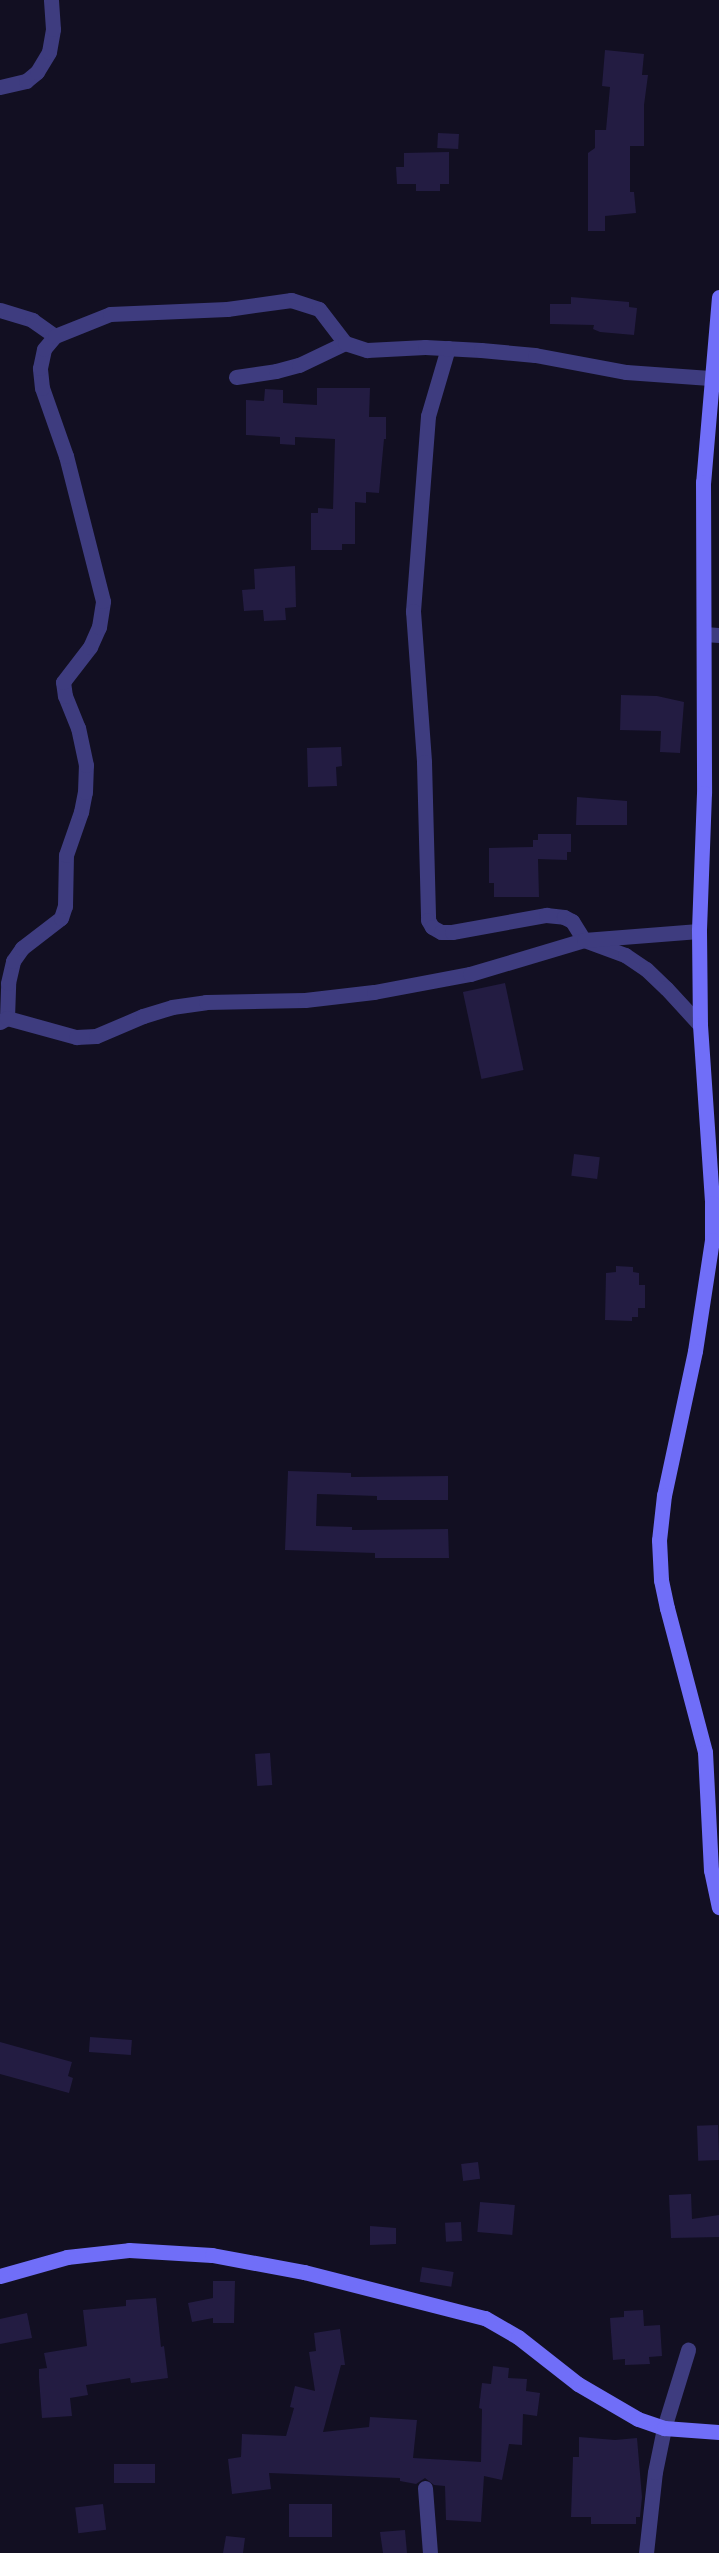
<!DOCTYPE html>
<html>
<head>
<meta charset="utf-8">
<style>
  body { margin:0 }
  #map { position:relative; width:719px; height:2553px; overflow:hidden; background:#120f22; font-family:Mulish,sans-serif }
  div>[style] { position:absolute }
  .building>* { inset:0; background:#231c42; transform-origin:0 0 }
  .street>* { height:15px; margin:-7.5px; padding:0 7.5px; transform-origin:7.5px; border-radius:7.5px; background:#3e3c7f }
  .secondary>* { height:15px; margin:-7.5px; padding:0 7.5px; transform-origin:7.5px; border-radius:7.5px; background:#706ef8 }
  span { translate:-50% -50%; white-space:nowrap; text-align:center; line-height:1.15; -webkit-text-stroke:4.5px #120f22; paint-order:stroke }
</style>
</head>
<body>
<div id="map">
  <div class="building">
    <i style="clip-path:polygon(605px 50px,644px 54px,642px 75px,648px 75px,644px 105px,644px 146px,630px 146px,630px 192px,634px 192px,636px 213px,605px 216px,605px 231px,588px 231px,588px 153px,595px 148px,595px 130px,606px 130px,610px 87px,602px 86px)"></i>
    <i style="left:438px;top:133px;width:21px;height:15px;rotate:3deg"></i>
    <i style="clip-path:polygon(449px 152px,449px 184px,440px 184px,440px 191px,416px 191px,416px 184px,397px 184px,396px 167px,404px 167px,404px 153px)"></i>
    <i style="clip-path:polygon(571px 297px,629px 302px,629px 307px,637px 308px,634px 335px,600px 332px,593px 329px,594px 325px,550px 324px,550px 304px,571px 304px)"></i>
    <i style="clip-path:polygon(317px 388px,370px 388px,369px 417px,386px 417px,386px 439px,384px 439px,379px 493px,366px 492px,366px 503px,355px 502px,355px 544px,342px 544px,342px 550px,311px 550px,311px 513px,318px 513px,318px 508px,333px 509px,335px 439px,295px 437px,295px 445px,280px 444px,280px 437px,246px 435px,246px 400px,264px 401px,265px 389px,283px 390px,283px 403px,317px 405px)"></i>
    <i style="clip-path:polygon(295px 566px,296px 607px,285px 608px,286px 620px,264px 621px,263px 610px,244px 611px,242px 590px,255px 589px,254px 569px)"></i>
    <i style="clip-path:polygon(621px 695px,657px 696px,684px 702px,680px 753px,660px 752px,661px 731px,620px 730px)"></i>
    <i style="clip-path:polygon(341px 747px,342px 766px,336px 767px,337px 786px,308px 787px,307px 748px)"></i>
    <i style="clip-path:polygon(577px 797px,627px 801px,627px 825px,576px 825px)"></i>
    <i style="clip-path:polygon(538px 834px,571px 834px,571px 852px,567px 852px,567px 860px,538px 859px,539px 897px,494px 897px,494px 883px,489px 883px,489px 848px,533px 847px,533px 840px,538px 840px)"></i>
    <i style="left:505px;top:983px;width:89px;height:43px;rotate:78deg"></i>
    <i style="left:574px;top:1154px;width:26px;height:22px;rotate:7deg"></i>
    <i style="clip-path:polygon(616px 1266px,633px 1267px,633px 1272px,639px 1273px,639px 1285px,645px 1285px,645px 1308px,638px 1308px,638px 1317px,632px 1317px,632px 1321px,605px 1320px,606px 1273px,616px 1272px)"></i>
    <i style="clip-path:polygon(288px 1471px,351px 1473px,351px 1477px,448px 1476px,448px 1500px,377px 1500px,377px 1496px,317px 1494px,316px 1526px,352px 1527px,352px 1530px,448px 1529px,449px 1558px,375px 1558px,375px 1553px,285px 1550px)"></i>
    <i style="left:270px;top:1753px;width:32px;height:15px;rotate:86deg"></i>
    <i style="left:90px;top:2037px;width:42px;height:15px;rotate:4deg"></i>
    <i style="clip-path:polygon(0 2042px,72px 2062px,68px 2076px,73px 2078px,69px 2093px,0 2074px)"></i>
    <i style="left:718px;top:2125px;width:35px;height:21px;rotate:88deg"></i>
    <i style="left:478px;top:2162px;width:17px;height:17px;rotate:83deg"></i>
    <i style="clip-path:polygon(691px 2194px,692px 2219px,719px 2215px,719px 2237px,671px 2238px,669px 2195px)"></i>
    <i style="left:480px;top:2202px;width:35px;height:30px;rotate:5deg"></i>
    <i style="left:461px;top:2222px;width:19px;height:16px;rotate:87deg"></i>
    <i style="clip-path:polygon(370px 2226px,396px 2228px,396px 2244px,370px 2245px)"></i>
    <i style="left:422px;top:2267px;width:32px;height:15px;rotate:9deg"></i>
    <i style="clip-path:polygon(213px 2281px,235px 2281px,234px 2323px,213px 2323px,213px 2318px,192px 2322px,188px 2303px,213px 2298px)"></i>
    <i style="clip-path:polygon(156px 2298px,161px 2347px,164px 2346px,168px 2378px,131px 2383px,130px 2378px,86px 2385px,88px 2395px,70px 2398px,72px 2416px,42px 2418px,39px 2378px,39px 2369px,47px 2368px,44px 2353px,87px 2346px,83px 2310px,126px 2306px,126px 2300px)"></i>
    <i style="clip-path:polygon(643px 2310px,644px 2326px,660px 2325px,662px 2356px,649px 2357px,650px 2364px,625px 2365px,625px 2359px,613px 2360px,610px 2318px,624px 2317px,624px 2311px)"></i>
    <i style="clip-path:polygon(27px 2313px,32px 2338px,0 2344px,0 2319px)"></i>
    <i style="clip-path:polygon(340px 2329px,345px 2365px,341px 2365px,323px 2432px,369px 2427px,370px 2417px,417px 2420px,413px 2458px,481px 2462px,482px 2409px,479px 2408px,482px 2383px,491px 2384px,493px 2366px,509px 2368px,508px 2378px,527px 2379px,526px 2391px,540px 2393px,537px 2416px,523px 2414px,522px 2445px,509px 2444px,502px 2480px,484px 2476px,481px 2522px,446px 2520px,445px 2486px,434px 2485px,425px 2478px,416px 2484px,400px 2481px,400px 2478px,269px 2473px,271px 2489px,232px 2494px,228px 2459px,241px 2457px,242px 2434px,286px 2436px,294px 2408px,290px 2407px,295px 2386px,315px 2391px,309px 2352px,316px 2351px,314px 2333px)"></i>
    <i style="clip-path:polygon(579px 2437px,615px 2440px,637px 2438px,642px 2497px,640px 2517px,636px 2517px,636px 2524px,591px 2524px,591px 2517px,571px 2517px,573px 2457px,579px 2457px)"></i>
    <i style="left:114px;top:2464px;width:41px;height:19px"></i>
    <i style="left:103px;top:2504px;width:26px;height:28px;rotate:83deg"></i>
    <i style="left:289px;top:2504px;width:43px;height:33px"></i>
    <i style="clip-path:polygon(405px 2530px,407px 2553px,383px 2553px,380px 2532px)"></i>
    <i style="clip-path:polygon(226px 2536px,245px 2538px,243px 2553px,223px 2553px)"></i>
  </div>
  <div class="street">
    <i style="left:0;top:87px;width:27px;rotate:-13deg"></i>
    <i style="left:26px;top:81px;width:14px;rotate:-39deg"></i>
    <i style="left:37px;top:72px;width:23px;rotate:-59deg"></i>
    <i style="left:49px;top:52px;width:23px;rotate:-80deg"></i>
    <i style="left:53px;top:29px;width:29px;rotate:-94deg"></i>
    <i style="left:0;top:310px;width:34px;rotate:17deg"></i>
    <i style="left:32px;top:320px;width:28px;rotate:35deg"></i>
    <i style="left:448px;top:348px;width:71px;rotate:106.4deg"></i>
    <i style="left:428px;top:416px;width:196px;rotate:94.4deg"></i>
    <i style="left:413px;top:611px;width:151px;rotate:85.8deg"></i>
    <i style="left:424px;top:762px;width:158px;rotate:88.5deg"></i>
    <i style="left:428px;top:920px;width:8px;rotate:60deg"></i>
    <i style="left:432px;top:927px;width:10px;rotate:29deg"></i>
    <i style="left:441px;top:932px;width:11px"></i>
    <i style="left:452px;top:932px;width:96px;rotate:-10.3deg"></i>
    <i style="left:546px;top:915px;width:18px;rotate:6deg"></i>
    <i style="left:564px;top:917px;width:9px;rotate:27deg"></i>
    <i style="left:572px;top:921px;width:22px;rotate:58deg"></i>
    <i style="left:584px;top:940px;width:44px;rotate:20.1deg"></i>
    <i style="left:625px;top:955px;width:25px;rotate:34deg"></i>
    <i style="left:646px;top:969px;width:28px;rotate:44deg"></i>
    <i style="left:666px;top:988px;width:50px;rotate:47.4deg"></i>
    <i style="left:236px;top:377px;width:40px;rotate:-8.5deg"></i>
    <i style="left:276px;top:371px;width:24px;rotate:-15deg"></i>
    <i style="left:299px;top:365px;width:51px;rotate:-25.6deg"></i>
    <i style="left:704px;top:634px;width:15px;rotate:4deg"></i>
    <i style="left:7px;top:1018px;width:35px;rotate:-88deg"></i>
    <i style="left:8px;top:983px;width:23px;rotate:-77deg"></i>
    <i style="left:13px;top:961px;width:16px;rotate:-55deg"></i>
    <i style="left:22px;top:948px;width:49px;rotate:-37.6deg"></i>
    <i style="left:61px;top:918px;width:13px;rotate:-72deg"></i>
    <i style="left:65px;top:906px;width:51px;rotate:-88.9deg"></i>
    <i style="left:66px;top:855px;width:46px;rotate:-70.8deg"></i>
    <i style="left:81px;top:812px;width:20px;rotate:-79deg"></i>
    <i style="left:85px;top:792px;width:27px;rotate:-88deg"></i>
    <i style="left:86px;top:765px;width:38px;rotate:-102deg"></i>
    <i style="left:78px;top:728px;width:35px;rotate:-112deg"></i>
    <i style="left:65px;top:696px;width:14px;rotate:-98deg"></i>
    <i style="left:63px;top:682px;width:44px;rotate:-52.4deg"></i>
    <i style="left:90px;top:647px;width:22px;rotate:-66deg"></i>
    <i style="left:99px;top:627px;width:26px;rotate:-81deg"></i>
    <i style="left:103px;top:601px;width:150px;rotate:-104.3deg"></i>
    <i style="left:66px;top:456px;width:72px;rotate:-109.4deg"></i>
    <i style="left:42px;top:388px;width:20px;rotate:-96deg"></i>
    <i style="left:40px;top:368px;width:19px;rotate:-78deg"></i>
    <i style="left:44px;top:349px;width:17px;rotate:-50deg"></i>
    <i style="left:55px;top:336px;width:59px;rotate:-21.8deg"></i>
    <i style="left:110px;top:314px;width:117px;rotate:-2.4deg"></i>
    <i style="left:227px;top:309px;width:65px;rotate:-8deg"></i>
    <i style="left:291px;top:300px;width:29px;rotate:18deg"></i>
    <i style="left:319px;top:309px;width:43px;rotate:52.6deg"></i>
    <i style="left:345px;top:343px;width:23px;rotate:18deg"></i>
    <i style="left:367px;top:350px;width:58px;rotate:-3deg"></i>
    <i style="left:425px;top:347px;width:56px;rotate:3.1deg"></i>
    <i style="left:481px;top:350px;width:54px;rotate:5.3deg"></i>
    <i style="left:535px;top:355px;width:93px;rotate:10.6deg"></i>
    <i style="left:626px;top:372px;width:84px;rotate:4.1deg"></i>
    <i style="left:0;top:1022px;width:8px;rotate:-30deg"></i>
    <i style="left:7px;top:1018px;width:72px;rotate:15.4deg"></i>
    <i style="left:76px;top:1037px;width:20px;rotate:-3deg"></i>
    <i style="left:96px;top:1036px;width:51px;rotate:-23.1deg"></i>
    <i style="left:143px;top:1016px;width:30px;rotate:-17deg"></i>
    <i style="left:172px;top:1007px;width:34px;rotate:-8deg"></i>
    <i style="left:206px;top:1002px;width:99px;rotate:-1.2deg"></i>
    <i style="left:305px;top:1000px;width:69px;rotate:-6.6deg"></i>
    <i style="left:374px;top:992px;width:98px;rotate:-10.6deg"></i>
    <i style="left:470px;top:974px;width:119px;rotate:-16.6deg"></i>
    <i style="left:584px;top:940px;width:115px;rotate:-4.5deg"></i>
    <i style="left:425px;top:2488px;width:65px;rotate:85.6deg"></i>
    <i style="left:646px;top:2553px;width:81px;rotate:-83.7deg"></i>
    <i style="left:655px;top:2472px;width:45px;rotate:-78.4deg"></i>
    <i style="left:664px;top:2428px;width:82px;rotate:-72.9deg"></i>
  </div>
  <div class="secondary">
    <i style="left:719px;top:297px;width:186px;rotate:94.9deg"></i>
    <i style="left:703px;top:482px;width:311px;rotate:89.8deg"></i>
    <i style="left:704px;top:793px;width:138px;rotate:92.1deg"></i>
    <i style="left:699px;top:931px;width:94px;rotate:89.4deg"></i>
    <i style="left:700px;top:1025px;width:178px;rotate:86.1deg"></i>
    <i style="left:712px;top:1203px;width:37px;rotate:90deg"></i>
    <i style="left:712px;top:1240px;width:112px;rotate:98.7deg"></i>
    <i style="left:695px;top:1351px;width:147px;rotate:102.1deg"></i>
    <i style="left:664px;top:1495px;width:45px;rotate:96.3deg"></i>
    <i style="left:659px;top:1540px;width:40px;rotate:87.1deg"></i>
    <i style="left:661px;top:1580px;width:29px;rotate:78deg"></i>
    <i style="left:667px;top:1608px;width:149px;rotate:75.2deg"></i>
    <i style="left:705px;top:1752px;width:118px;rotate:87.1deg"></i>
    <i style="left:711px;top:1870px;width:38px;rotate:78deg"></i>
    <i style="left:0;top:2276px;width:70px;rotate:-15.8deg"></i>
    <i style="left:67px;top:2257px;width:62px;rotate:-6.4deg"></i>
    <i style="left:129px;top:2250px;width:83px;rotate:3.4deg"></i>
    <i style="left:212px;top:2255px;width:94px;rotate:10.5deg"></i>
    <i style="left:304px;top:2272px;width:187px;rotate:14.3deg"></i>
    <i style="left:485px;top:2318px;width:38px;rotate:30deg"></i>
    <i style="left:518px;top:2337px;width:76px;rotate:38.1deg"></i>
    <i style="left:578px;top:2384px;width:69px;rotate:30.3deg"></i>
    <i style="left:638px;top:2419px;width:28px;rotate:19deg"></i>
    <i style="left:664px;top:2428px;width:55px;rotate:4.2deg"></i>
  </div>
</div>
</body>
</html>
